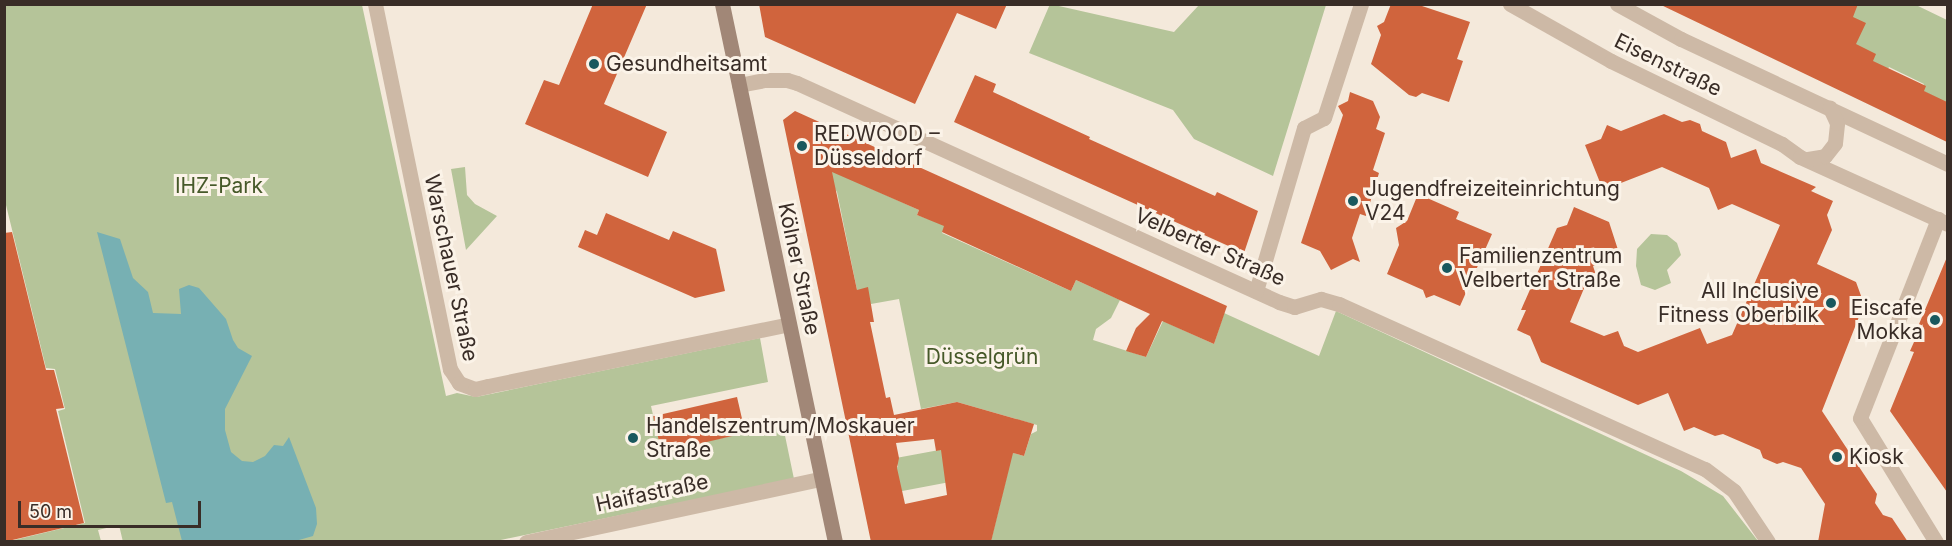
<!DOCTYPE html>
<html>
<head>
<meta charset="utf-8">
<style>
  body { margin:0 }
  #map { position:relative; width:1952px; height:546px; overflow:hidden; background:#f4e9db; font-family:Inter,sans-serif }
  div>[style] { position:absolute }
  .green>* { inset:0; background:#b5c499 }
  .water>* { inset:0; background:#77b0b3 }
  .building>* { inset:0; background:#d0643d; transform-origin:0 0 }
  .street>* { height:15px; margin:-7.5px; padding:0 7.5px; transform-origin:7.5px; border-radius:7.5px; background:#cdb9a6 }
  .secondary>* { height:15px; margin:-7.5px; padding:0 7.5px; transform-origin:7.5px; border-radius:7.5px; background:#a18777 }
  .dots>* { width:16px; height:16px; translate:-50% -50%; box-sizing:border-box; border:3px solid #fbf3e8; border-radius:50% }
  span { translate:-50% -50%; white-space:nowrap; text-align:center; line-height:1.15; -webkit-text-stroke:6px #fbf3e8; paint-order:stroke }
  .poi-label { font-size:21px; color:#392d27 }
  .left { translate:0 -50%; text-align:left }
  .right { translate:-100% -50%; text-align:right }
  .street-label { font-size:21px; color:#392d27 }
  .park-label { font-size:21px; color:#465929 }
  .frame { position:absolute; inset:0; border:6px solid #392d27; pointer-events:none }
  .scale { position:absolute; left:18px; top:501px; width:183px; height:27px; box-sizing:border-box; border:3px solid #392d27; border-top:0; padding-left:8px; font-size:18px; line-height:21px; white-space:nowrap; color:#392d27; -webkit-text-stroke:4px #fbf3e8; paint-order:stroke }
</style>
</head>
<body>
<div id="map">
  <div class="green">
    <i style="clip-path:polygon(1050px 4px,1174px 32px,1199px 5px,1326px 5px,1273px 176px,1194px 139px,1173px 110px,1029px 53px)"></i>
    <i style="clip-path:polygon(4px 5px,362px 5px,446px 396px,457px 393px,476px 397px,760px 338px,768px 382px,651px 406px,661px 450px,783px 426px,794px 479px,496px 541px,123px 542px,119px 525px,98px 530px,101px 541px,10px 541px,85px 523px,58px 411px,65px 409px,55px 369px,46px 368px,5px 201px)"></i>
    <i style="clip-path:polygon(1855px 5px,1916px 5px,1947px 20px,1947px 103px,1921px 90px,1924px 84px,1889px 67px,1887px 71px,1869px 63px,1854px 45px,1848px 19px)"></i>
    <i style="clip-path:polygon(839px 163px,861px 184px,919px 210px,917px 215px,928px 219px,930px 215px,946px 223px,942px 233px,1071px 291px,1076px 280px,1120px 300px,1111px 318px,1096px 329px,1093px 340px,1146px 357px,1163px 321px,1214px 344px,1224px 313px,1319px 356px,1336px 311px,1681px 471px,1723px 496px,1758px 541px,991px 541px,1008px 471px,897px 492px,892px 469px,898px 467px,896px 458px,977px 443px,1024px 456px,1031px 434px,1037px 431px,1037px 425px,957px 402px,921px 409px,899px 299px,871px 304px,857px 290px,837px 192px,825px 174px)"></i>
    <i style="clip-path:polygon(465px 167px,467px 195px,475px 204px,497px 216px,466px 250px,451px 169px)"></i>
    <i style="clip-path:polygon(1651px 234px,1667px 235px,1677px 243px,1681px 255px,1667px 270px,1671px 283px,1655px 290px,1641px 285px,1636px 266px,1637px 249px)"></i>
  </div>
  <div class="water">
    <i style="clip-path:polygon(97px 232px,120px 239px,133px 278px,148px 292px,153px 313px,181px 314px,179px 289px,189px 285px,199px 288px,226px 319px,233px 340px,238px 348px,252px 356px,225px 409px,225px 430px,231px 452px,242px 461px,253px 462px,265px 456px,274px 445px,283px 446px,289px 437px,316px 508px,317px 524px,313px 536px,292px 542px,182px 541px,172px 502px,166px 503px)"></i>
  </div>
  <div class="building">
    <i style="clip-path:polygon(593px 4px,647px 4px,604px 104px,667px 132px,648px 177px,525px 124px,544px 80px,559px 85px)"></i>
    <i style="clip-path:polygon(759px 4px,1007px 4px,996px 29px,957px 13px,915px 104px,765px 37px)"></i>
    <i style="clip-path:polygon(1391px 4px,1416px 4px,1470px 22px,1457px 59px,1463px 61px,1449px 102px,1422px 93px,1416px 97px,1409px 95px,1371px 64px,1381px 35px,1377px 26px,1384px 22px)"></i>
    <i style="clip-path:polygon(1659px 4px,1858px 4px,1853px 17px,1866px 23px,1856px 44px,1876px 54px,1873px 61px,1926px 86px,1924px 91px,1947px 102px,1947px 142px)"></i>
    <i style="clip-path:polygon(975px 75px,996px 84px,993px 92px,1090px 137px,1089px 139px,1215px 196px,1217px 192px,1258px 211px,1244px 253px,954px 122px)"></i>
    <i style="clip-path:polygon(1350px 92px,1373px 101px,1380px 117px,1376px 129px,1385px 133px,1373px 170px,1379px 173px,1366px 216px,1360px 214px,1352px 238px,1360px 262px,1353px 259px,1331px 270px,1320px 251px,1301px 243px,1343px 115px,1338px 106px,1348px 101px)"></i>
    <i style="clip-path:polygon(evenodd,795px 111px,1227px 306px,1214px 344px,1162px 321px,1146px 357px,1126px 351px,1136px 328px,1150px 314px,1076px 280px,1071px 291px,942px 232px,944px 226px,917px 215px,919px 210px,832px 172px,857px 290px,868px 287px,874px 322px,870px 322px,886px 398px,890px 397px,894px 415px,957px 402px,1034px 424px,1024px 456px,1013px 453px,991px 542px,871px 542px,783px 120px,795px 111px,934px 439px,936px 451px,941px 450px,947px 495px,905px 504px,897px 468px,899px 458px,896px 443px,934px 439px)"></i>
    <i style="clip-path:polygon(1664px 114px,1682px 122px,1690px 120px,1700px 124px,1702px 131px,1726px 142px,1731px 158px,1756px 149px,1761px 163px,1816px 187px,1811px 191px,1833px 201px,1827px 215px,1832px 230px,1817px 264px,1856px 282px,1864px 304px,1822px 411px,1877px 494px,1875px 503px,1883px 515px,1892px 518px,1908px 542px,1818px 542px,1825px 504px,1801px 468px,1783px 462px,1777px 464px,1763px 458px,1760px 450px,1723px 434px,1715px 436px,1694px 427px,1684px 431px,1668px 393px,1638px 405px,1541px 362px,1530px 336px,1517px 330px,1526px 310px,1521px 310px,1557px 228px,1567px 225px,1574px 207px,1609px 222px,1620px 256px,1593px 266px,1598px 281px,1585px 286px,1570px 322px,1604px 336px,1618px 331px,1624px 346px,1638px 352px,1700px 328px,1707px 344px,1732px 335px,1780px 225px,1732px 204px,1718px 210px,1709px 188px,1662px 167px,1603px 190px,1585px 145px,1601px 139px,1607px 125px,1621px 131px)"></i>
    <i style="clip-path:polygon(1418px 194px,1459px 212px,1456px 219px,1492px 234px,1460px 306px,1434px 295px,1426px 298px,1423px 290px,1387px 274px,1399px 245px,1396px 228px,1407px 221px)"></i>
    <i style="clip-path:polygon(606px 213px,669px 240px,673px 231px,716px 249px,725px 291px,695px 298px,578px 247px,585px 230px,597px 235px)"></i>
    <i style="clip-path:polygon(12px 232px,46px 370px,54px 370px,64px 408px,56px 409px,84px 523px,4px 542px,4px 233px)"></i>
    <i style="clip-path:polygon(1947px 257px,1947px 492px,1890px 411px,1914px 352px,1910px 351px,1914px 342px,1912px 341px)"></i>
    <i style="left:737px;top:397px;width:37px;height:86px;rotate:77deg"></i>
  </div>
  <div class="street">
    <i style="left:375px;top:4px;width:373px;rotate:78.4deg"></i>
    <i style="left:450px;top:369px;width:17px;rotate:57deg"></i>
    <i style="left:459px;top:383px;width:17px;rotate:21deg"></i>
    <i style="left:475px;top:389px;width:13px;rotate:-13deg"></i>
    <i style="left:488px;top:386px;width:307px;rotate:-11.6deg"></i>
    <i style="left:1510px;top:4px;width:116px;rotate:29.4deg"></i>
    <i style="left:1611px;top:61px;width:190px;rotate:25.9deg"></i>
    <i style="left:1782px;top:144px;width:22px;rotate:36deg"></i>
    <i style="left:1800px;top:157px;width:162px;rotate:24.4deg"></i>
    <i style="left:1617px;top:4px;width:73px;rotate:28.7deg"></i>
    <i style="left:1681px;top:39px;width:295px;rotate:25.1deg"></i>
    <i style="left:739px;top:85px;width:25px;rotate:-11deg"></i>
    <i style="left:764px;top:80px;width:23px"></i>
    <i style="left:787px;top:80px;width:10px;rotate:17deg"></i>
    <i style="left:797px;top:83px;width:529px;rotate:24.43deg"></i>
    <i style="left:1279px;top:302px;width:16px;rotate:18deg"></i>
    <i style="left:1294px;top:307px;width:28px;rotate:-17deg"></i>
    <i style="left:1321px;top:299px;width:19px;rotate:16deg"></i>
    <i style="left:1339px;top:304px;width:401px;rotate:24.3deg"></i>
    <i style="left:1705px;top:469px;width:36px;rotate:37deg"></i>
    <i style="left:1734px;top:491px;width:61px;rotate:56.3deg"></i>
    <i style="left:1808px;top:159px;width:17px;rotate:-10deg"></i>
    <i style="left:1825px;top:156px;width:16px;rotate:-52deg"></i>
    <i style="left:1835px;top:143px;width:20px;rotate:-84deg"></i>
    <i style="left:1837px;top:123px;width:17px;rotate:-115deg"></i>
    <i style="left:1256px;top:291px;width:170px;rotate:-73.6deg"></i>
    <i style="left:1304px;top:128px;width:22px;rotate:-27deg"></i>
    <i style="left:1324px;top:118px;width:120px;rotate:-72deg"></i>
    <i style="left:526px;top:542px;width:302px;rotate:-12.1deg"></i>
    <i style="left:1936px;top:542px;width:145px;rotate:-121.5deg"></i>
    <i style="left:1860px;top:418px;width:214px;rotate:-68.6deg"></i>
  </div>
  <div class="secondary">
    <i style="left:722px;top:4px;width:550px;rotate:78.14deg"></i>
  </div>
  <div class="dots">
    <i style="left:594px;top:64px;background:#19585e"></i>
    <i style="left:802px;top:146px;background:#19585e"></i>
    <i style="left:1353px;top:201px;background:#19585e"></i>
    <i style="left:1447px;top:268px;background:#19585e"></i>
    <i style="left:1831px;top:303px;background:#19585e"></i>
    <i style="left:1935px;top:320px;background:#19585e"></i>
    <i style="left:633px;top:438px;background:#19585e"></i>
    <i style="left:1837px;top:457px;background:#19585e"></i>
  </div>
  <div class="poi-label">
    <span class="left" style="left:606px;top:64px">Gesundheitsamt</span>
    <span class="left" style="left:814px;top:146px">REDWOOD –<br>Düsseldorf</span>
    <span class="left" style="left:1365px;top:201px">Jugendfreizeiteinrichtung<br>V24</span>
    <span class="left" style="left:1459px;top:268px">Familienzentrum<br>Velberter Straße</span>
    <span class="right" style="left:1819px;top:303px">All Inclusive<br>Fitness Oberbilk</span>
    <span class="right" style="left:1923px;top:320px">Eiscafe<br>Mokka</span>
    <span class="left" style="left:646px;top:438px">Handelszentrum/Moskauer<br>Straße</span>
    <span class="left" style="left:1849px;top:457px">Kiosk</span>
  </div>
  <div class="street-label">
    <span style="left:1668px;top:65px;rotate:26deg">Eisenstraße</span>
    <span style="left:1210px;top:247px;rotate:24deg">Velberter Straße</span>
    <span style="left:451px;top:268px;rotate:78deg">Warschauer Straße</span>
    <span style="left:799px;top:269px;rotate:78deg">Kölner Straße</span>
    <span style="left:652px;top:493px;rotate:-12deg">Haifastraße</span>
  </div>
  <div class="park-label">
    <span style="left:219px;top:186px">IHZ-Park</span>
    <span style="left:982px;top:357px">Düsselgrün</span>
  </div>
  <div class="frame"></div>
  <div class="scale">50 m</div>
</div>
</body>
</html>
